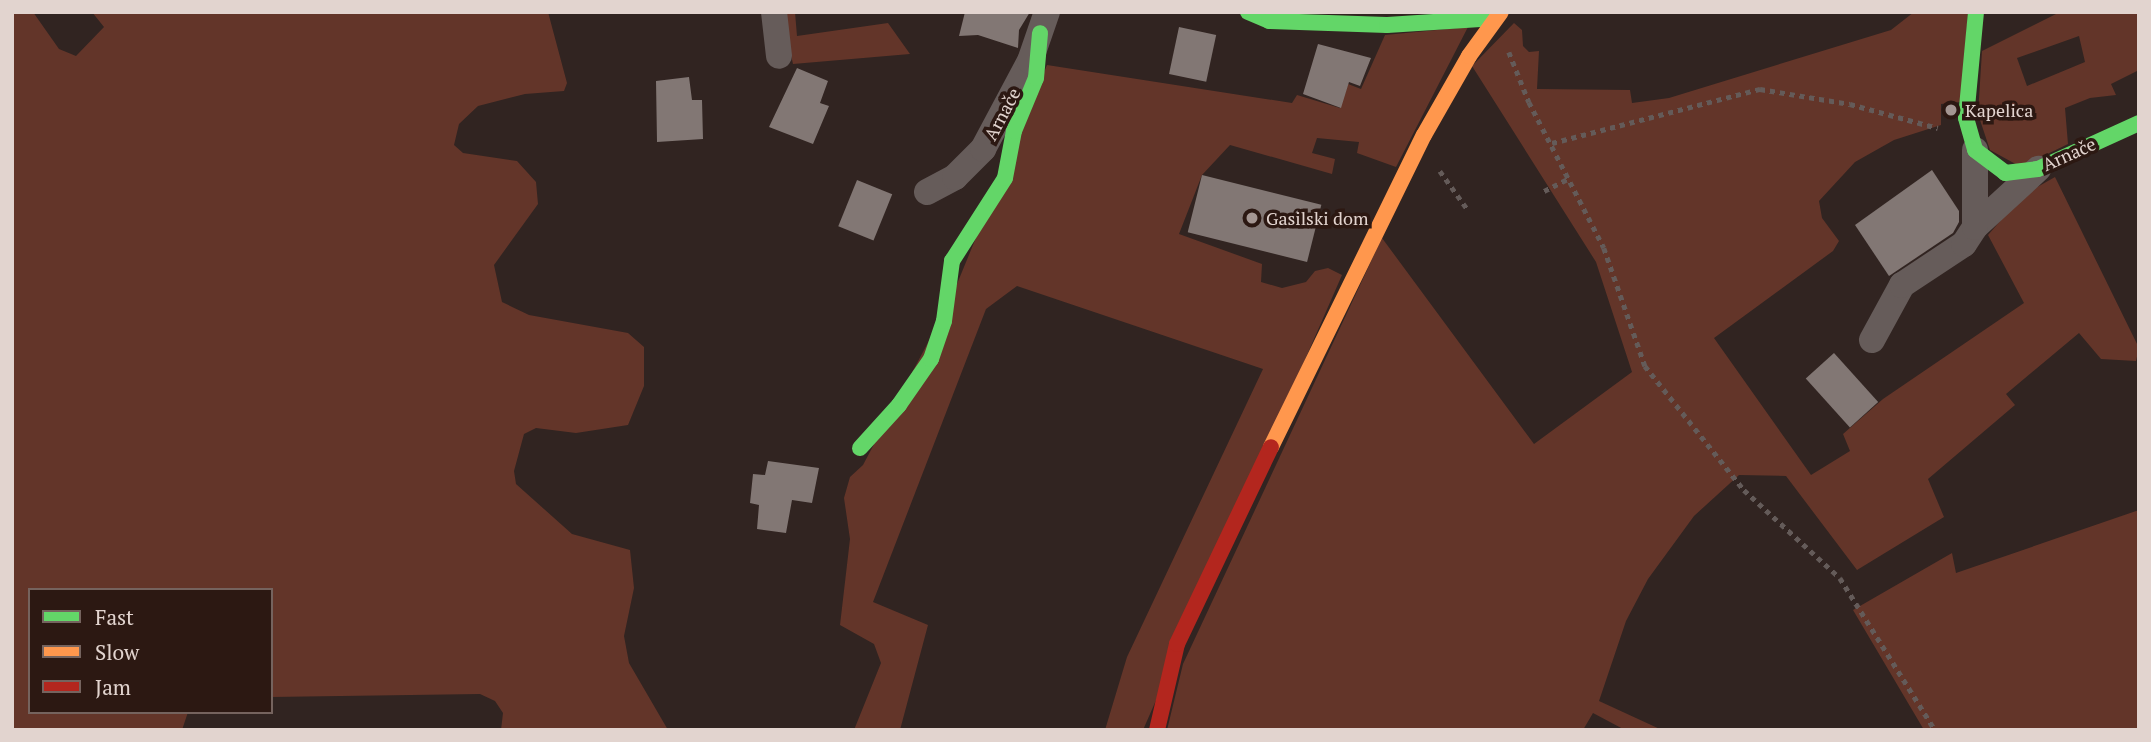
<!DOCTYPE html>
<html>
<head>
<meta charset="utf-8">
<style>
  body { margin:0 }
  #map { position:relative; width:2151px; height:742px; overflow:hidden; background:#312421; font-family:"PT Serif",serif }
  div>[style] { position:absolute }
  .green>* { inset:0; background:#633529 }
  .building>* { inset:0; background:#827774; transform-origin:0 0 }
  .path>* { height:4.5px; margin-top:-2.25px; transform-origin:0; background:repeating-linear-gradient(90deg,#645b59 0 5px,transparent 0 10px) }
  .street>* { height:26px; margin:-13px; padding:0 13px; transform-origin:13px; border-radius:13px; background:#665c5a }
  .fast>* { height:16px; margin:-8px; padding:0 8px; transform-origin:8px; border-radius:8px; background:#63d668 }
  .slow>* { height:16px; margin:-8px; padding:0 8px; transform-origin:8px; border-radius:8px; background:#ff974d }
  .jam>* { height:16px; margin:-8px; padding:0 8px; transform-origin:8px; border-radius:8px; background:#b3261e }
  .dots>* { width:19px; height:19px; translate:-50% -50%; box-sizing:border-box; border:4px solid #2c1812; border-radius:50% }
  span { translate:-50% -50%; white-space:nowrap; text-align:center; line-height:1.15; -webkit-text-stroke:7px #2c1812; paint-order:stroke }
  .poi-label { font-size:18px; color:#e2d4cf }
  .left { translate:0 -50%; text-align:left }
  .street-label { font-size:18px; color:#e2d4cf }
  .frame { position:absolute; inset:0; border:14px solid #e2d4cf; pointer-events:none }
  .legend { position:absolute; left:28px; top:588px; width:245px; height:126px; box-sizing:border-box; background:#2c1812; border:2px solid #75635e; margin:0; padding:9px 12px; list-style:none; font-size:21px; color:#e2d4cf }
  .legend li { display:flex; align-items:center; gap:14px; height:35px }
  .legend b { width:35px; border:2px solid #75635e }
</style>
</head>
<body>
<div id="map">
  <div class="green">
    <i style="clip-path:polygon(12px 12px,33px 12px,59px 49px,76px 56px,104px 27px,92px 12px,548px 12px,567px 83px,564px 91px,525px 94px,478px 106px,459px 124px,454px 145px,463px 153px,517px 161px,536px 182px,538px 204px,494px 265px,502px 302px,529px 315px,628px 333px,644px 347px,644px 386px,628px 425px,576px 433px,536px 428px,524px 434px,514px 471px,516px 484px,572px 534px,630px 550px,634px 588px,624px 636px,629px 663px,668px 730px,501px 730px,503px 713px,495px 701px,480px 694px,271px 697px,271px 590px,30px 590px,30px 712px,188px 712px,182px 730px,12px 730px)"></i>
    <i style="clip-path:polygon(781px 12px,795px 12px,797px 36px,888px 23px,910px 54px,793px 64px)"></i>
    <i style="clip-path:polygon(1914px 12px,1968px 12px,1961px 102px,1941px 104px,1941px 125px,1894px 140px,1855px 162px,1819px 201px,1822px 218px,1839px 241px,1833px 251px,1714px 338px,1811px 475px,1850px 451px,1843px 434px,1883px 399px,2024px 303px,1988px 235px,2023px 195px,2055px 177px,2139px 348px,2136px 361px,2101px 359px,2079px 333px,2006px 394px,2015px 405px,1928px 479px,1944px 517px,1857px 570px,1786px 476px,1739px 475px,1694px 516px,1648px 579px,1626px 621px,1599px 701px,1662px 730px,1625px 730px,1593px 713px,1583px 730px,1167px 730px,1183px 664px,1382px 238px,1534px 444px,1632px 372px,1596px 262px,1472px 66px,1514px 23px,1522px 30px,1523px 46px,1529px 52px,1539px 51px,1537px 89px,1630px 90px,1632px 103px,1669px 98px,1891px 30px)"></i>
    <i style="clip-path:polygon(evenodd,2060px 12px,2139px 12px,2139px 70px,2111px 84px,2116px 95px,2090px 98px,2065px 108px,2068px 144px,2021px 167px,1990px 150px,1978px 114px,1982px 51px,2060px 12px,2079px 36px,2085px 62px,2027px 86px,2017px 58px,2079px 36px)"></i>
    <i style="clip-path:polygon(1468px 27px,1396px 167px,1357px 153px,1359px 142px,1317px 138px,1312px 153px,1335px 159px,1332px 174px,1230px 145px,1202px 175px,1179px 234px,1262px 264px,1261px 282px,1282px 288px,1306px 282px,1315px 271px,1328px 268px,1342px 275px,1143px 730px,1105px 730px,1127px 657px,1263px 369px,1017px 286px,986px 309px,873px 602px,928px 625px,900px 730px,854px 730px,881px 663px,874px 644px,840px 625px,850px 539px,844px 498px,850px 477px,863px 465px,950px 301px,1047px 65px,1292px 103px,1297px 95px,1340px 108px,1348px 84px,1361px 89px,1385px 35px)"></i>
    <i style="clip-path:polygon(2139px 510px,2139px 730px,1924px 730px,1853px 610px,1952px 553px,1956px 573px)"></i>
  </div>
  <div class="building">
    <i style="clip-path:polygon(965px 12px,1030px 12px,1019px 30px,1018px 48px,978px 35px,959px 36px)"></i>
    <i style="left:1179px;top:27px;width:38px;height:48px;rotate:12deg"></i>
    <i style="clip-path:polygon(1318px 44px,1371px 58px,1360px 86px,1349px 82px,1341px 108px,1303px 94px)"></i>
    <i style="clip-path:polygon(797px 68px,828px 81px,820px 103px,829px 106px,813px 144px,769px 127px)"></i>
    <i style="clip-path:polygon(689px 77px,692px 100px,702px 100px,703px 139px,657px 142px,656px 81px)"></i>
    <i style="clip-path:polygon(1932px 170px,1959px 211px,1959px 222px,1953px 233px,1889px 276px,1855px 225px)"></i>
    <i style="left:1202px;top:175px;width:123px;height:59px;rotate:14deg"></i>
    <i style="left:857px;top:180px;width:38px;height:50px;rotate:22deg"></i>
    <i style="left:1834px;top:353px;width:66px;height:38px;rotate:48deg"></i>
    <i style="clip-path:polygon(768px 461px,819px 468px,812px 503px,792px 500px,786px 533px,757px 529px,759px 505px,750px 503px,753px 474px,765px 475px)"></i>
  </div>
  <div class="path">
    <i style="left:1509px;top:52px;width:54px;rotate:68.2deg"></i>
    <i style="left:1529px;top:102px;width:164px;rotate:62.8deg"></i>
    <i style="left:1604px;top:248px;width:125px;rotate:70.8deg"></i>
    <i style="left:1645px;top:366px;width:159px;rotate:51.4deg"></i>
    <i style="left:1744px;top:490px;width:130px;rotate:42.5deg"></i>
    <i style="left:1840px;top:578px;width:179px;rotate:58deg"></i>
    <i style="left:1552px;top:143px;width:215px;rotate:-14.6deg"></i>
    <i style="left:1760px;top:89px;width:91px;rotate:9.5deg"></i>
    <i style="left:1850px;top:104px;width:91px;rotate:15.3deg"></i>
    <i style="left:1440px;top:171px;width:48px;rotate:54.3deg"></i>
    <i style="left:1544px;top:191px;width:28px;rotate:-27deg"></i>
  </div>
  <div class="street">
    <i style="left:774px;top:12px;width:44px;rotate:83.5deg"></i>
    <i style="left:927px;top:192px;width:32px;rotate:-28deg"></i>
    <i style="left:955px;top:177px;width:40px;rotate:-45deg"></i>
    <i style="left:983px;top:149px;width:100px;rotate:-61.9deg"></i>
    <i style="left:1030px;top:61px;width:52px;rotate:-70.9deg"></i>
    <i style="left:1975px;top:227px;width:86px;rotate:-42.6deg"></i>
    <i style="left:1872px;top:340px;width:63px;rotate:-61.4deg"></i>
    <i style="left:1902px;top:285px;width:74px;rotate:-33.5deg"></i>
    <i style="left:1964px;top:244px;width:20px;rotate:-57deg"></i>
    <i style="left:1975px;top:227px;width:77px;rotate:-90deg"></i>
  </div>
  <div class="fast">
    <i style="left:1248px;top:12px;width:23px;rotate:23deg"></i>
    <i style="left:1269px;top:21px;width:118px;rotate:1.9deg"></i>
    <i style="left:1387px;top:25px;width:109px;rotate:-3.7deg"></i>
    <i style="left:1976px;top:12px;width:106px;rotate:95.4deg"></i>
    <i style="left:1966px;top:118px;width:33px;rotate:74deg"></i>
    <i style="left:1975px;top:150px;width:38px;rotate:37deg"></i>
    <i style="left:2005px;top:173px;width:33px;rotate:-7deg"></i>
    <i style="left:2038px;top:169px;width:111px;rotate:-24.5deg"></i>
    <i style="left:860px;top:448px;width:58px;rotate:-47.8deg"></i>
    <i style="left:899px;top:405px;width:56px;rotate:-55.2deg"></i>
    <i style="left:931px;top:359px;width:40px;rotate:-71.1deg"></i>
    <i style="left:944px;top:321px;width:61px;rotate:-82.4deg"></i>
    <i style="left:952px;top:261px;width:98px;rotate:-57.4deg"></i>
    <i style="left:1005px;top:178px;width:48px;rotate:-79.2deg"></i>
    <i style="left:1014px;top:131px;width:57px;rotate:-67.5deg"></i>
    <i style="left:1036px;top:78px;width:45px;rotate:-84.9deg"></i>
  </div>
  <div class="slow">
    <i style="left:1271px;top:447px;width:347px;rotate:-63.9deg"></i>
    <i style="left:1424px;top:135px;width:91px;rotate:-60.3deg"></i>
    <i style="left:1469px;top:56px;width:54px;rotate:-54deg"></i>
  </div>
  <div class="jam">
    <i style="left:1157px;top:730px;width:88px;rotate:-76.9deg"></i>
    <i style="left:1177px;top:644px;width:218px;rotate:-64.5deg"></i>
  </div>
  <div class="dots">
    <i style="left:1951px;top:110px;background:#a49692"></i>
    <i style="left:1252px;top:218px;background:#a49692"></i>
  </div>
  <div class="poi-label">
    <span class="left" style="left:1965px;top:110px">Kapelica</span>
    <span class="left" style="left:1266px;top:218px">Gasilski dom</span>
  </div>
  <div class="street-label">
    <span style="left:1002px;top:114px;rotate:-62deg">Arnače</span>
    <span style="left:2069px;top:154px;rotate:-24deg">Arnače</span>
  </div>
  <div class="frame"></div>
  <ul class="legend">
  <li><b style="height:9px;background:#63d668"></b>Fast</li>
  <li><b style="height:9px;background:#ff974d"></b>Slow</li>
  <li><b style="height:9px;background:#b3261e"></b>Jam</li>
  </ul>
</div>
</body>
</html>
